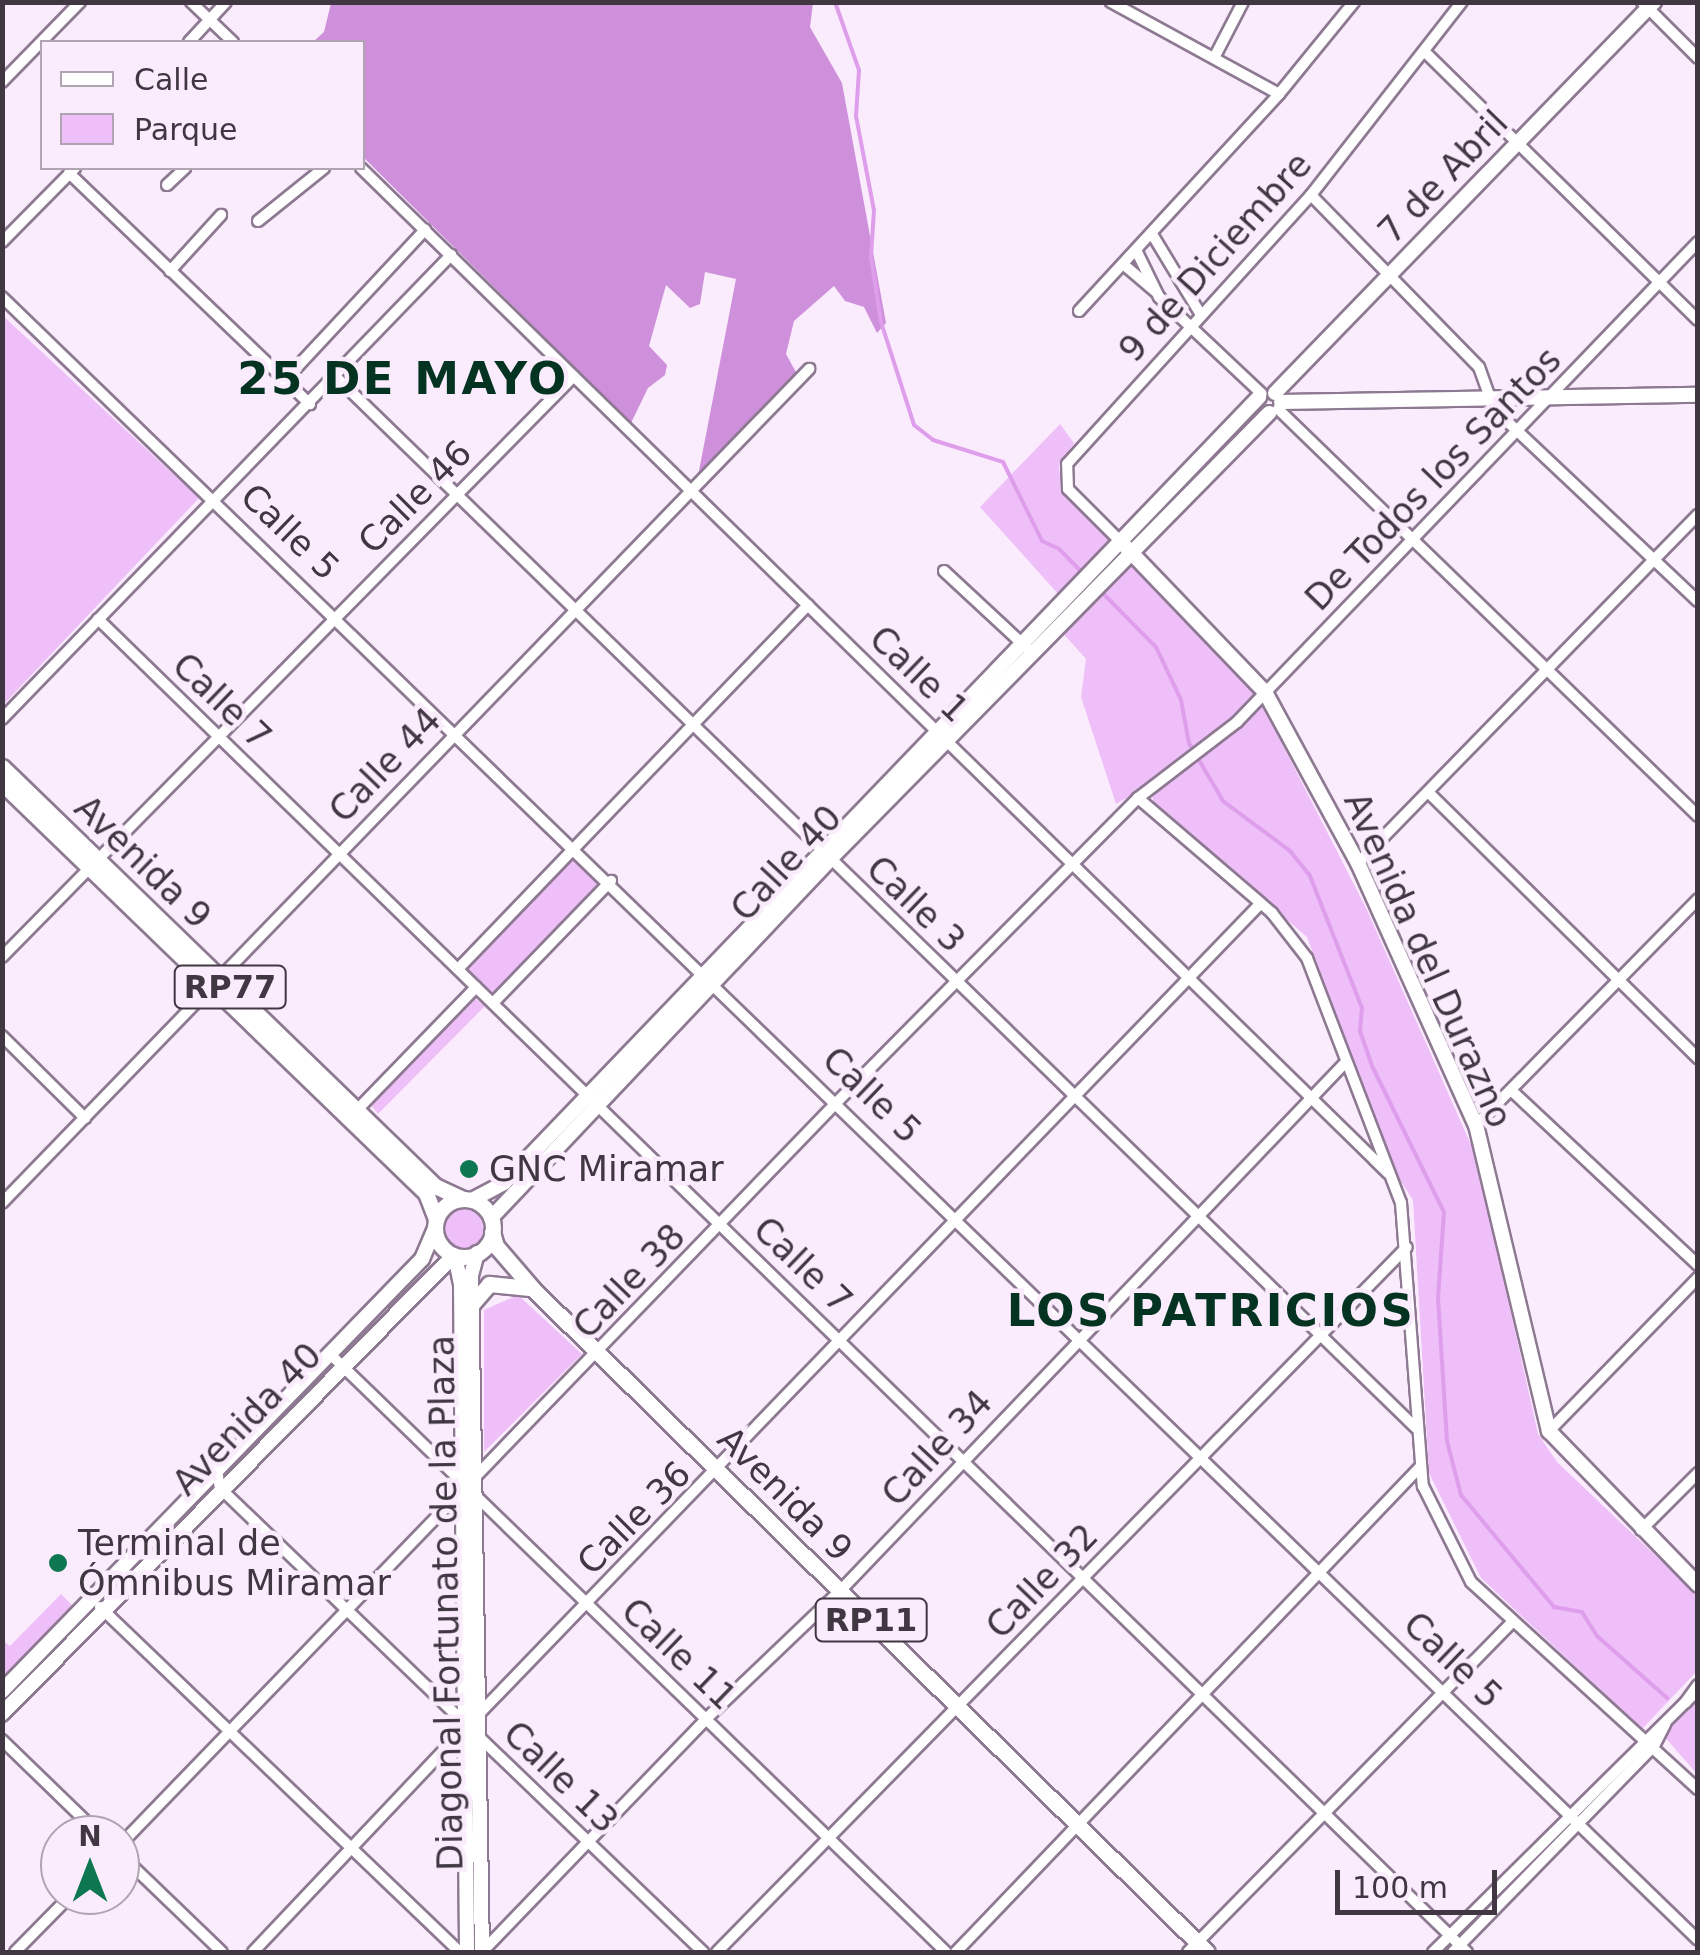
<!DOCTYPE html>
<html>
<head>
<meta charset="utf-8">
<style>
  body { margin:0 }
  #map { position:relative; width:1700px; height:1955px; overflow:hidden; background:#faecfc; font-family:"DejaVu Sans",sans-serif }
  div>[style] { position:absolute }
  .green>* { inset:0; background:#eebff8; transform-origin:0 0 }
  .round { border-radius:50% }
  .forest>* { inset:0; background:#ce90db }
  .stream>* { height:4px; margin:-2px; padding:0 2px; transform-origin:2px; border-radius:2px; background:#de9eeb }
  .roads { filter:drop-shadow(2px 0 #8e7992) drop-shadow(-2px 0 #8e7992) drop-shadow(0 2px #8e7992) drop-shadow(0 -2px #8e7992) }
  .minor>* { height:10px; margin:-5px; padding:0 5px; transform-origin:5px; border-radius:5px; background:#fff }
  .secondary>* { height:14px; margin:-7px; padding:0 7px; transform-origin:7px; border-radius:7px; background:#fff }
  .primary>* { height:15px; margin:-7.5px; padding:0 7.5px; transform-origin:7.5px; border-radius:7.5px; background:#fff }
  .primary>.ring { margin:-7.5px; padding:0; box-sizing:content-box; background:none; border:15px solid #fff; border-radius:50% }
  .dots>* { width:28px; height:28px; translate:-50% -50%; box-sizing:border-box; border:5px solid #faecfc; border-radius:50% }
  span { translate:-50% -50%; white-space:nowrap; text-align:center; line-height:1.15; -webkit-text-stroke:9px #faecfc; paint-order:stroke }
  .shield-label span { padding:2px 8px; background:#faecfc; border:2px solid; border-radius:8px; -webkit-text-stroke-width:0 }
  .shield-label { font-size:32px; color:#403742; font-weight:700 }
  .street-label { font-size:35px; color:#403742 }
  .poi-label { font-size:35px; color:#403742 }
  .left { translate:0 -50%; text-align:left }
  .district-label { font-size:45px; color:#043421; font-weight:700; letter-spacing:2.5px }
  .frame { position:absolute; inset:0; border:5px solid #403742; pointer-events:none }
  .legend { position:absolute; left:40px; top:40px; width:325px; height:130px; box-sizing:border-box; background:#faecfc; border:2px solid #b0a4b2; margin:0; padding:12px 18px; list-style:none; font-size:30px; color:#403742 }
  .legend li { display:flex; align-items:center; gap:20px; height:50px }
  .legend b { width:50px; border:2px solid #b0a4b2 }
  .north { position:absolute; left:40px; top:1815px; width:100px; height:100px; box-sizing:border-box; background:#faecfc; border:2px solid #b0a4b2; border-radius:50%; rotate:0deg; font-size:28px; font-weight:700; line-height:40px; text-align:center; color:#403742 }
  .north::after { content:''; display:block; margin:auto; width:35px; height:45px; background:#0d7751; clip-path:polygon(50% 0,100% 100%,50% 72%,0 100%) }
  .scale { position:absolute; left:1335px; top:1870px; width:162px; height:45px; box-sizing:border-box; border:5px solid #403742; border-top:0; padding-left:12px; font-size:30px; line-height:35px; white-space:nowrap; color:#403742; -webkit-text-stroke:8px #faecfc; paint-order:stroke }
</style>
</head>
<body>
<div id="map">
  <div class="green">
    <i style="clip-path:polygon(2px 315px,199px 498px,3px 705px,2px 705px)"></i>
    <i style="clip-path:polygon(1060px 424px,1074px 443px,1059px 466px,1061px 491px,1109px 540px,1060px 596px,980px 507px)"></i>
    <i style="clip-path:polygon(1134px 564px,1253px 687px,1367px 910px,1476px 1156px,1538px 1434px,1557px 1462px,1697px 1595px,1697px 1671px,1642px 1729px,1481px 1578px,1429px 1473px,1413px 1200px,1397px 1176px,1307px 937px,1155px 806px,1149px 785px,1116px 804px,1081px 697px,1086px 659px,1061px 631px)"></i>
    <i style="left:574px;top:856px;width:40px;height:155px;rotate:44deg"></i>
    <i style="clip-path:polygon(474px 998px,485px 1006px,378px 1114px,371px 1105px)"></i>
    <i class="round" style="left:443px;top:1209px;width:40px;height:40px"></i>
    <i style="clip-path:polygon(518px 1295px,582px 1354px,484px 1452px,484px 1310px)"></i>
    <i style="clip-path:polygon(61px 1594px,76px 1609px,3px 1684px,2px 1640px,10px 1646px)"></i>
    <i style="clip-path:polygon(1697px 1699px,1697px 1774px,1663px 1735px)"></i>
  </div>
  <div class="forest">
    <i style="clip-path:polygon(331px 3px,813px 3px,810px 27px,842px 83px,886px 323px,877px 333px,864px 307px,845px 301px,834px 286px,794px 321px,786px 354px,797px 374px,698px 476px,736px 279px,705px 272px,700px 304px,690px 308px,666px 285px,649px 346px,667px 365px,665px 375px,648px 388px,631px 423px,363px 157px,362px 42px,313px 42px,324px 32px)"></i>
  </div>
  <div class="stream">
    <i style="left:835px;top:2px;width:72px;rotate:70.6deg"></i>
    <i style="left:859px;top:70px;width:46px;rotate:93.7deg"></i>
    <i style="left:856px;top:116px;width:96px;rotate:79.2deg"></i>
    <i style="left:874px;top:210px;width:47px;rotate:93.7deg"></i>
    <i style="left:871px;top:257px;width:66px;rotate:81.3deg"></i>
    <i style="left:881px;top:322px;width:108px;rotate:72.2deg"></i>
    <i style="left:914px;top:425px;width:24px;rotate:38deg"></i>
    <i style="left:933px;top:440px;width:73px;rotate:17.4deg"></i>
    <i style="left:1003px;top:462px;width:88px;rotate:63.7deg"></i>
    <i style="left:1042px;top:541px;width:19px;rotate:25deg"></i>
    <i style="left:1059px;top:549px;width:138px;rotate:45.3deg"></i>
    <i style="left:1156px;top:647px;width:59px;rotate:64.7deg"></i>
    <i style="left:1181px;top:700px;width:44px;rotate:79.5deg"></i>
    <i style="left:1189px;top:743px;width:67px;rotate:59.6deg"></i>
    <i style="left:1223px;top:801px;width:84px;rotate:36.7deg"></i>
    <i style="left:1290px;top:851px;width:32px;rotate:51deg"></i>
    <i style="left:1310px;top:876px;width:142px;rotate:68.5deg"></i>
    <i style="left:1362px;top:1008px;width:23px;rotate:95deg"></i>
    <i style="left:1360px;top:1031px;width:39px;rotate:71deg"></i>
    <i style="left:1373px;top:1068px;width:161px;rotate:63.8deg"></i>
    <i style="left:1444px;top:1212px;width:86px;rotate:94deg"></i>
    <i style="left:1438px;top:1298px;width:143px;rotate:86.4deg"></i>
    <i style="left:1447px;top:1441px;width:56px;rotate:75.5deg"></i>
    <i style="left:1461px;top:1495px;width:146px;rotate:50.3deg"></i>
    <i style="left:1554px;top:1607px;width:28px;rotate:10deg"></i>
    <i style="left:1582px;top:1612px;width:28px;rotate:58deg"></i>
    <i style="left:1597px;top:1636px;width:94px;rotate:41.5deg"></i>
  </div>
  <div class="roads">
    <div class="minor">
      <i style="left:191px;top:2px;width:58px;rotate:43.6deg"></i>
      <i style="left:1642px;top:2px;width:79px;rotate:45deg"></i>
      <i style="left:189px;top:42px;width:54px;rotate:-47.2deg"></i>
      <i style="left:1426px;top:53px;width:381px;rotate:44.5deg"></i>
      <i style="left:1214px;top:58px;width:63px;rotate:-62.6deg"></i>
      <i style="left:2px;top:82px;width:112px;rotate:-45.7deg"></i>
      <i style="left:1279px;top:94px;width:119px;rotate:-50.8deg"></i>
      <i style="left:361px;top:168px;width:1437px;rotate:44.38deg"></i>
      <i style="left:69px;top:173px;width:334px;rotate:43.8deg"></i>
      <i style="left:167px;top:185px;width:25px;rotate:-43deg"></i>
      <i style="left:1311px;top:195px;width:240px;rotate:45.7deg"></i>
      <i style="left:1479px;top:367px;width:45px;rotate:70.3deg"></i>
      <i style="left:1494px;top:409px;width:280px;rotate:43.3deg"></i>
      <i style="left:258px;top:221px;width:85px;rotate:-38.8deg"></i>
      <i style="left:1152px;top:234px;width:95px;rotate:58.8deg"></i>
      <i style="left:2px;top:242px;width:104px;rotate:-45.4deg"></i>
      <i style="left:1136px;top:250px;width:52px;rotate:63.9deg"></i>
      <i style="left:1159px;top:297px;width:141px;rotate:43.3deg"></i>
      <i style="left:1123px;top:264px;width:42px;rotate:40.2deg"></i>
      <i style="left:170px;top:271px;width:76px;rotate:-47.7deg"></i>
      <i style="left:2px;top:297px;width:2361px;rotate:44.09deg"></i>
      <i style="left:1079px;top:311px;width:295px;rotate:-47.3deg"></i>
      <i style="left:1279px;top:94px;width:192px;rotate:-151.3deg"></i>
      <i style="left:336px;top:377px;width:1507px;rotate:44.22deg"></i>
      <i style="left:284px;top:381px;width:207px;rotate:-47deg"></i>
      <i style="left:1278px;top:409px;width:585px;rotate:44.1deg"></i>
      <i style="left:1121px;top:542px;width:75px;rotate:-135deg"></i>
      <i style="left:1068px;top:489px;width:25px;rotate:-92deg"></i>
      <i style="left:1067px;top:464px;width:363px;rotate:-47.8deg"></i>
      <i style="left:1311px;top:195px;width:245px;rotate:-52deg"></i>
      <i style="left:944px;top:571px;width:113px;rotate:42.9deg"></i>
      <i style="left:98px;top:619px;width:1911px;rotate:44.24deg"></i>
      <i style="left:2px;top:719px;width:646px;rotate:-45.94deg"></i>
      <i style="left:1429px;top:793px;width:378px;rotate:44.6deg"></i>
      <i style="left:1138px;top:798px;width:177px;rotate:40.6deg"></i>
      <i style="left:1272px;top:913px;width:57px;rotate:52.1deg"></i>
      <i style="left:1307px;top:958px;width:262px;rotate:69deg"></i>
      <i style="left:1401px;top:1203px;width:284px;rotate:85.6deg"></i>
      <i style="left:1423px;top:1486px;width:107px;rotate:63.4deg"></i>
      <i style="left:1471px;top:1582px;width:307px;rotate:42.4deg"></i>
      <i style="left:1358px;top:863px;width:487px;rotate:-45.7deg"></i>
      <i style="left:2px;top:957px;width:815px;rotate:-45.45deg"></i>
      <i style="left:458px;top:969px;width:505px;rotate:-46.12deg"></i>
      <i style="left:493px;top:1003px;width:170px;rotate:-46deg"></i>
      <i style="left:2px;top:1036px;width:117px;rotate:44.7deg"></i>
      <i style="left:1512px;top:1091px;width:255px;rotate:43.1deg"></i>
      <i style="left:357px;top:1110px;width:171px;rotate:-45.9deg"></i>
      <i style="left:1476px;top:1125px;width:317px;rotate:-45.5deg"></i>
      <i style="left:2px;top:1203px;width:1161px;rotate:-45.94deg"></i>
      <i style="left:330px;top:1354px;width:184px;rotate:44.1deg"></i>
      <i style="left:1549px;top:1431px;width:214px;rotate:-45.8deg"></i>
      <i style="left:217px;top:1470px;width:18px;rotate:81deg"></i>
      <i style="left:220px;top:1488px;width:670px;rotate:43.85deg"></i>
      <i style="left:474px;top:1494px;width:658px;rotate:44.14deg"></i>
      <i style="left:1641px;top:1530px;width:81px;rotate:-45deg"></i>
      <i style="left:100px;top:1607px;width:499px;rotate:43.8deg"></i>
      <i style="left:1698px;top:1685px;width:22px;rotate:126deg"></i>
      <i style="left:1685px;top:1703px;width:18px;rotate:-45deg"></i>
      <i style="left:477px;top:1716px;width:1128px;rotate:-46.04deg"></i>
      <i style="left:2px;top:1740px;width:136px;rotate:44.1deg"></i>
      <i style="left:120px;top:1845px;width:1034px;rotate:-46.02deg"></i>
      <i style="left:838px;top:1101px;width:426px;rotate:-45.3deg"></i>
      <i style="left:1138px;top:798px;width:125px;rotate:-37.5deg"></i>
      <i style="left:1237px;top:722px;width:666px;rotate:-46.16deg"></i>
      <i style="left:120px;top:1854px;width:141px;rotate:43.9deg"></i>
      <i style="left:15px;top:1952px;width:80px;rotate:-45.5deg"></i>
      <i style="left:253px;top:1952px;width:308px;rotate:-46.6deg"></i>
      <i style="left:482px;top:1952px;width:323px;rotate:-46.1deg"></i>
      <i style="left:706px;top:1719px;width:185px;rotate:-43.7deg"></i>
      <i style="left:840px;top:1591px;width:729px;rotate:-46.28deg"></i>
      <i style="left:717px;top:1952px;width:986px;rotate:-45.62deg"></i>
      <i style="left:956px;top:1952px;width:671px;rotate:-46.27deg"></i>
      <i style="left:1188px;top:1952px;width:464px;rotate:-45.5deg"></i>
      <i style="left:1433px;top:1952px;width:354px;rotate:-44.7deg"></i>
      <i style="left:1453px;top:1952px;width:288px;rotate:-45.7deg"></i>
      <i style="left:1654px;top:1746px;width:25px;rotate:-63deg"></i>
    </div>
    <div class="secondary">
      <i style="left:1275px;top:393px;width:545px;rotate:-45.89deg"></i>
      <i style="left:1281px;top:402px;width:417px;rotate:-1deg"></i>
      <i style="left:1121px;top:542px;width:208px;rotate:46.2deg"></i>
      <i style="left:1265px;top:692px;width:195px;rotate:61.5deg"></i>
      <i style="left:1358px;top:863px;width:287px;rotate:65.8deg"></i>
      <i style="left:1476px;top:1125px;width:315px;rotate:76.6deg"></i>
      <i style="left:1549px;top:1431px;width:214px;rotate:45.9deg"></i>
      <i style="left:472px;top:1200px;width:36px;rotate:-28deg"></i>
      <i style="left:504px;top:1183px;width:1090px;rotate:-46.15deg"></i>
      <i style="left:491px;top:1218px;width:494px;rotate:-46.6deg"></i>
      <i style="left:830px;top:859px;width:626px;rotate:-45.45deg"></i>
      <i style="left:477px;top:1253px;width:24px;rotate:105deg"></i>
      <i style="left:471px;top:1276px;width:676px;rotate:89.07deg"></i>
      <i style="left:455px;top:1256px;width:30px;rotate:78deg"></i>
      <i style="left:461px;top:1285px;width:667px;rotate:89.48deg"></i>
      <i style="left:2px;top:1691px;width:603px;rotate:-45.81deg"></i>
      <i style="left:422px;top:1259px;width:34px;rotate:-67deg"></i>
      <i style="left:2px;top:1714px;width:644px;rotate:-45.44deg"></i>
    </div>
    <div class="primary">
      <i style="left:2px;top:767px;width:603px;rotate:44.06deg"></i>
      <i style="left:435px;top:1186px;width:31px;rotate:25deg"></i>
      <i style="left:2px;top:783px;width:590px;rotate:44.04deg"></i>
      <i style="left:426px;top:1193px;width:28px;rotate:69deg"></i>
      <i class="ring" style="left:435px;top:1199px;width:43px;height:43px"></i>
      <i style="left:492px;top:1232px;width:15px;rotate:74deg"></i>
      <i style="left:496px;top:1246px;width:57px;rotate:49.3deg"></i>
      <i style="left:533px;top:1289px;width:945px;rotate:44.53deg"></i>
      <i style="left:471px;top:1305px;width:28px;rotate:-49deg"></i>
      <i style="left:489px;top:1284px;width:41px;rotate:5.6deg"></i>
    </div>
  </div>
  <div class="dots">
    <i style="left:469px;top:1169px;background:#0d7751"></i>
    <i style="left:58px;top:1563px;background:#0d7751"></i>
  </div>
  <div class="shield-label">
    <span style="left:230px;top:987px">RP77</span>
    <span style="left:871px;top:1620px">RP11</span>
  </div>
  <div class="street-label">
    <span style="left:1443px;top:177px;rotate:-46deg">7 de Abril</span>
    <span style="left:1215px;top:257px;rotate:-48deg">9 de Diciembre</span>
    <span style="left:1433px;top:479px;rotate:-46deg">De Todos los Santos</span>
    <span style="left:415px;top:497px;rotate:-45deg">Calle 46</span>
    <span style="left:290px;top:532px;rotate:44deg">Calle 5</span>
    <span style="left:919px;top:674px;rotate:44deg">Calle 1</span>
    <span style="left:222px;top:701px;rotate:44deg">Calle 7</span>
    <span style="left:385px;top:765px;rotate:-46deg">Calle 44</span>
    <span style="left:143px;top:862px;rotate:44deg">Avenida 9</span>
    <span style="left:786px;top:863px;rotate:-47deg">Calle 40</span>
    <span style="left:916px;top:904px;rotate:44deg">Calle 3</span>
    <span style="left:1428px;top:960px;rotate:66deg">Avenida del Durazno</span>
    <span style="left:872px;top:1095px;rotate:44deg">Calle 5</span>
    <span style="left:803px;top:1265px;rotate:44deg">Calle 7</span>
    <span style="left:629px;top:1281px;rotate:-46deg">Calle 38</span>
    <span style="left:247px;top:1419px;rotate:-46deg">Avenida 40</span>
    <span style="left:937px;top:1448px;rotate:-47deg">Calle 34</span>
    <span style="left:785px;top:1494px;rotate:45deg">Avenida 9</span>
    <span style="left:634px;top:1518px;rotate:-45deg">Calle 36</span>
    <span style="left:1042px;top:1581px;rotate:-46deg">Calle 32</span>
    <span style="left:446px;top:1603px;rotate:-91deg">Diagonal Fortunato de la Plaza</span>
    <span style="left:679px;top:1654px;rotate:44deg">Calle 11</span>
    <span style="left:1453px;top:1660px;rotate:44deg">Calle 5</span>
    <span style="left:561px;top:1777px;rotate:44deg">Calle 13</span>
  </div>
  <div class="poi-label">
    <span class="left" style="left:489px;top:1169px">GNC Miramar</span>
    <span class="left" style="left:78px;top:1563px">Terminal de<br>Ómnibus Miramar</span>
  </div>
  <div class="district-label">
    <span style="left:403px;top:379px">25 DE MAYO</span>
    <span style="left:1211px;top:1311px">LOS PATRICIOS</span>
  </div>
  <div class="frame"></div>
  <ul class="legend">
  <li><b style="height:12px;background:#fff"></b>Calle</li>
  <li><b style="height:28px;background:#eebff8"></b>Parque</li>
  </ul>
  <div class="north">N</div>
  <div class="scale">100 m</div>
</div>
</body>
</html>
